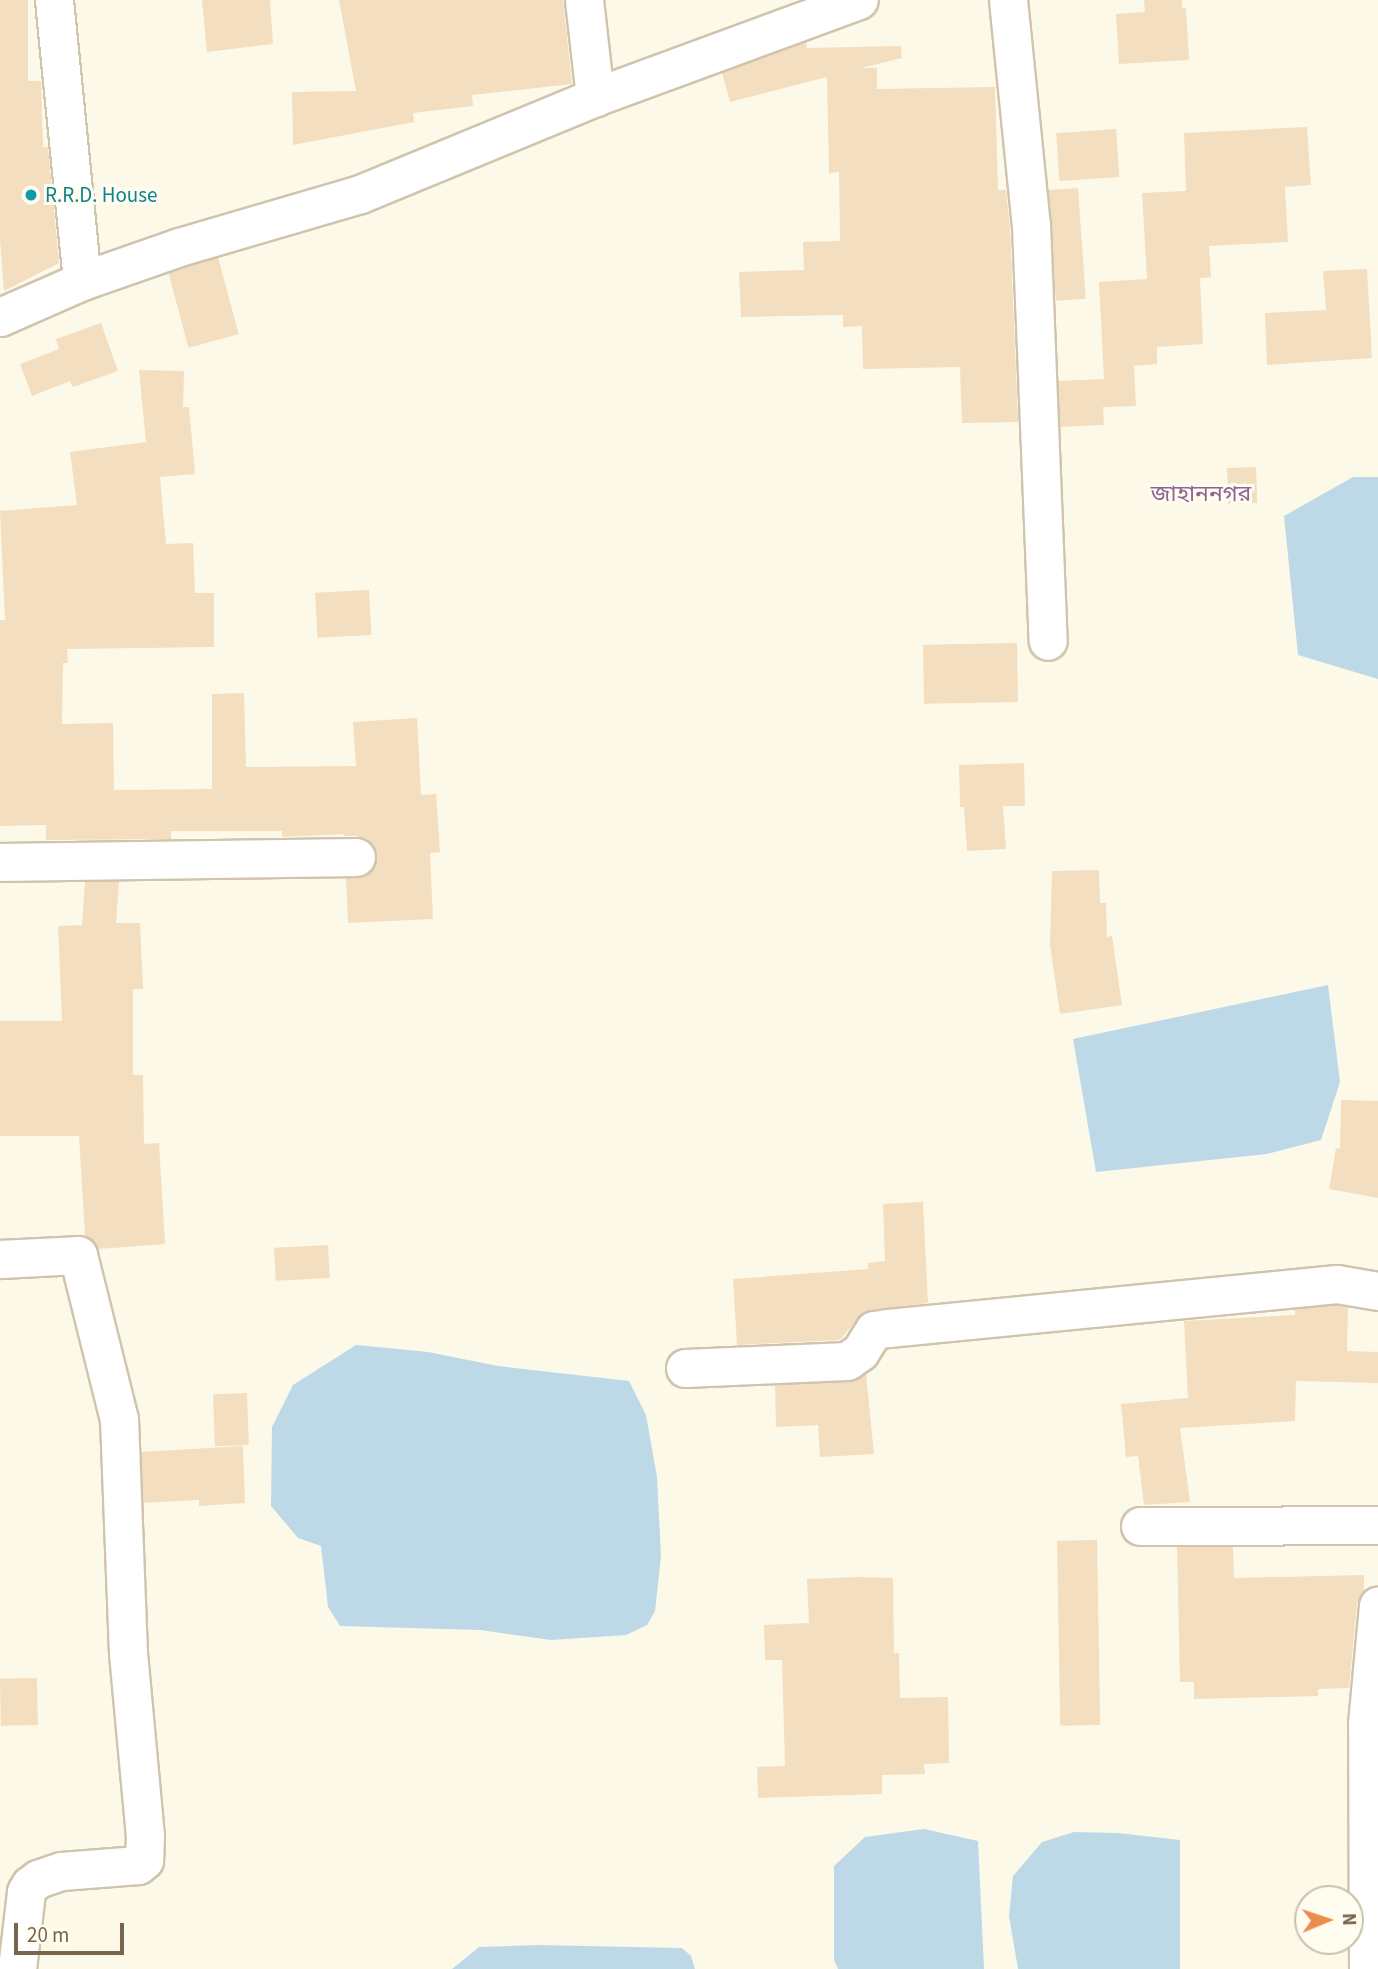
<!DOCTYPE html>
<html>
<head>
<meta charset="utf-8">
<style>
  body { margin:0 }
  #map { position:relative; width:1378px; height:1969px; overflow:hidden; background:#fdf9e9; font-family:"Source Sans 3","Noto Sans Bengali",sans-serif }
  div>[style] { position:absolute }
  .water>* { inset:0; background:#bdd9e8 }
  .building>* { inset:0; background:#f3dec0; transform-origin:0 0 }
  .roads { filter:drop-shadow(2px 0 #d0c4ae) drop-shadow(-2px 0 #d0c4ae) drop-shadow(0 2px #d0c4ae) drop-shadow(0 -2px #d0c4ae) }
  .minor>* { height:37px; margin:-18.5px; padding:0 18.5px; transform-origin:18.5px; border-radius:18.5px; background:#fff }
  .dots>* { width:19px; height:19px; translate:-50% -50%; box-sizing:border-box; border:4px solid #fffcf0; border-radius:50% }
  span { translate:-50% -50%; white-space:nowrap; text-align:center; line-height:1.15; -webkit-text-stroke:6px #fffcf0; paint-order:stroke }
  .culture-label { font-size:21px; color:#0d838f }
  .left { translate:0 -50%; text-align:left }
  .neighbourhood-label { font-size:23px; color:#8d6495 }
  .north { position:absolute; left:1294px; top:1885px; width:70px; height:70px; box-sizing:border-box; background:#fffcf0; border:2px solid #c9c0ae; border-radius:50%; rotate:88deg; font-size:19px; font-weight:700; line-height:28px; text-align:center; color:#79654b }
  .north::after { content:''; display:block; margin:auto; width:24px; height:32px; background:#e98e4d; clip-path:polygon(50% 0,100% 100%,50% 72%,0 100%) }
  .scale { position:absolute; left:14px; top:1923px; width:110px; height:32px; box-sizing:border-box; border:4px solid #79654b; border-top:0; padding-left:9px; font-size:21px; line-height:24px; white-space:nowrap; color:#79654b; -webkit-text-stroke:5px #fffcf0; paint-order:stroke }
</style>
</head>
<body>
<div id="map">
  <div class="water">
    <i style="clip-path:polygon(1353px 477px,1378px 477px,1378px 679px,1298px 655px,1284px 516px)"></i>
    <i style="clip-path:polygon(1328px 985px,1340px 1082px,1321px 1140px,1267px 1154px,1096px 1172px,1073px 1039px)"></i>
    <i style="clip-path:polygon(356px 1345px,428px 1352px,498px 1366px,629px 1381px,646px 1415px,657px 1477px,661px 1556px,655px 1611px,647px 1625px,626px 1635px,551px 1640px,480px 1630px,340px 1626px,328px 1607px,321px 1546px,298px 1538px,271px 1506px,272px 1427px,293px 1385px)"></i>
    <i style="clip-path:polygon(924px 1829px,978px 1841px,984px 1969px,838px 1969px,834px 1960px,834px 1866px,865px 1837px)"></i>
    <i style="clip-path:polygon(1074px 1832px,1118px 1833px,1180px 1840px,1180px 1969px,1018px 1969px,1009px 1916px,1013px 1876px,1042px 1842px)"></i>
    <i style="clip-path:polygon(538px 1945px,682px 1948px,691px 1956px,695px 1969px,452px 1969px,479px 1947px)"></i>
  </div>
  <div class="building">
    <i style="clip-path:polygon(0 0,28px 0,28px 81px,41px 81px,43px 147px,48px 147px,59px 263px,4px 291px,0 239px)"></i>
    <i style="clip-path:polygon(202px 0,270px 0,273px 44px,207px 52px)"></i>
    <i style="clip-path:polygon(339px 0,563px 0,572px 84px,472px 95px,473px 106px,413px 113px,414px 122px,293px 145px,292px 92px,356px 91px)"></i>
    <i style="clip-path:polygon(1144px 0,1182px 0,1182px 8px,1186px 8px,1189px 60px,1119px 64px,1116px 14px,1145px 12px)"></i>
    <i style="clip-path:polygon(806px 42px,807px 48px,901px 46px,902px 58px,861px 68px,877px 68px,877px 89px,995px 87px,998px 190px,1006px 190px,1010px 227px,1018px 422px,962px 423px,960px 367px,863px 369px,862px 326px,843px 327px,843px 315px,741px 317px,739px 272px,804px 270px,803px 242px,840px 241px,839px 172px,829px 173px,827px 77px,730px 102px,722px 73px)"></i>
    <i style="clip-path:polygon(1307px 127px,1311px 185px,1285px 187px,1288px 242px,1209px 246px,1211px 277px,1200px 278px,1203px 344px,1157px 347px,1157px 364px,1134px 366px,1136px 406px,1103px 407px,1104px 425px,1060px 427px,1058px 381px,1104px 379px,1099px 282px,1147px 279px,1142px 193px,1186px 191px,1184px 133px)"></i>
    <i style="left:1116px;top:129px;width:48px;height:60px;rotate:86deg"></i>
    <i style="left:1078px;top:188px;width:111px;height:30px;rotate:86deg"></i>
    <i style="left:218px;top:257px;width:80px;height:52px;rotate:75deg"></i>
    <i style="clip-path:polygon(1367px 269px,1372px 358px,1267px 365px,1265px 313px,1326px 310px,1323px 271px)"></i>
    <i style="clip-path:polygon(101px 323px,118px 371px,73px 387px,70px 381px,32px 396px,20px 364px,59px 349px,56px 339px)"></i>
    <i style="clip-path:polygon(139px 370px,184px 371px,183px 407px,189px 407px,195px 474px,160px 477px,166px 544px,193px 543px,195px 593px,214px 593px,214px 647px,67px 649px,68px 663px,63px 663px,62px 724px,113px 723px,114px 790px,212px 789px,212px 694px,244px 693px,246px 767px,356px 766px,353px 722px,417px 718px,421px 795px,436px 794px,440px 852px,430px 853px,433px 919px,348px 923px,346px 878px,367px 875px,375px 867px,377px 857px,374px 846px,367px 839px,356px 836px,344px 836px,344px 834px,282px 837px,282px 831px,171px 831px,171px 839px,46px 840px,46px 825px,0 826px,0 620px,5px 620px,0 511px,77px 505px,70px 452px,146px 442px)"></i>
    <i style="left:1256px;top:467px;width:36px;height:29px;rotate:88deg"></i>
    <i style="left:369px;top:590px;width:45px;height:54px;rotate:87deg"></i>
    <i style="left:1017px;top:643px;width:59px;height:94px;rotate:89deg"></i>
    <i style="clip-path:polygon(1024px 763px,1025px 806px,1003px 806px,1006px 849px,967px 851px,964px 807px,960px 807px,959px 765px)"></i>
    <i style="clip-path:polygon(1099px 870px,1100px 903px,1106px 903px,1107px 937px,1112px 936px,1122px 1005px,1060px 1014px,1050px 945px,1052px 871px)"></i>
    <i style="clip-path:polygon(119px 881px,116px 923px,140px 923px,143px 989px,133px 989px,133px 1075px,143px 1075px,144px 1144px,159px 1143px,165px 1244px,98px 1249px,85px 1235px,79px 1136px,0 1136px,0 1021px,62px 1021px,58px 926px,82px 925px,85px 882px)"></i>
    <i style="clip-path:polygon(1341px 1100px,1378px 1101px,1378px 1198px,1329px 1189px,1336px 1148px,1340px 1149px)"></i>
    <i style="clip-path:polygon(923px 1202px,928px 1303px,863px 1312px,840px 1340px,737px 1345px,733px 1279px,868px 1269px,868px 1263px,885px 1261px,883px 1204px)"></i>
    <i style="left:328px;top:1245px;width:33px;height:54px;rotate:87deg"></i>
    <i style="clip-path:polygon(1336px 1305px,1348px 1307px,1347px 1351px,1378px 1352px,1378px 1383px,1296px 1381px,1295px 1421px,1180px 1428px,1190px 1502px,1144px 1505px,1138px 1456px,1126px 1457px,1121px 1404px,1188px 1398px,1184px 1321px,1295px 1315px,1295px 1309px)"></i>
    <i style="clip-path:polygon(866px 1373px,874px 1454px,820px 1457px,818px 1425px,776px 1427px,775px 1385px,848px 1382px)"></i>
    <i style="left:247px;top:1393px;width:52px;height:34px;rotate:88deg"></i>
    <i style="clip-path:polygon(243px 1446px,245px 1503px,199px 1506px,199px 1500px,143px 1503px,141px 1452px)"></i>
    <i style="left:1097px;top:1540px;width:185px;height:40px;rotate:89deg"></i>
    <i style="clip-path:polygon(1177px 1547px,1233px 1547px,1234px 1578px,1364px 1575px,1364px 1591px,1357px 1604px,1349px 1688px,1318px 1689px,1318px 1696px,1194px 1699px,1194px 1682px,1180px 1682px)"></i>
    <i style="clip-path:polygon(858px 1577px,893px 1578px,894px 1653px,899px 1653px,900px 1698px,948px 1697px,949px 1763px,924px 1764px,925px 1774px,882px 1775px,882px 1794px,758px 1798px,757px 1767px,785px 1766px,782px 1660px,765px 1660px,764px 1625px,809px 1623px,807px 1579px)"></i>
    <i style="left:37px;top:1678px;width:47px;height:37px;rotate:89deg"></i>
  </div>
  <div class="roads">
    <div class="minor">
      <i style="left:54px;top:0;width:282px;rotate:84.3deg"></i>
      <i style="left:584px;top:0;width:98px;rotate:83.5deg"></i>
      <i style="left:1008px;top:0;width:226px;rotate:84.2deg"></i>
      <i style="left:1031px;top:225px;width:416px;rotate:87.7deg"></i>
      <i style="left:0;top:317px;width:90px;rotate:-23.7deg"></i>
      <i style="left:82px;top:281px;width:103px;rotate:-19.3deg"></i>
      <i style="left:179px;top:247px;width:189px;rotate:-16.3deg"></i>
      <i style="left:360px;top:194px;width:254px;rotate:-22.4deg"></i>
      <i style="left:595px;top:97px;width:281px;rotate:-20.2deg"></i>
      <i style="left:0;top:862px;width:356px;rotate:-0.8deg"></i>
      <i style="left:0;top:1259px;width:78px;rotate:-2.9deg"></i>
      <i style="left:78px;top:1255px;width:169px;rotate:76deg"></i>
      <i style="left:119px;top:1419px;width:234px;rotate:87.8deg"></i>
      <i style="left:128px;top:1653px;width:183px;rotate:84.7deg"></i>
      <i style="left:145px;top:1835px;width:25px;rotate:92deg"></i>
      <i style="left:144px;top:1860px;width:8px;rotate:140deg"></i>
      <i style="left:138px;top:1865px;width:77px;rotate:175.5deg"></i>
      <i style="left:61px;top:1871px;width:24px;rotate:161deg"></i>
      <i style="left:38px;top:1879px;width:10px;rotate:143deg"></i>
      <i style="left:30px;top:1885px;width:8px;rotate:120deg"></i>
      <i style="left:26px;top:1892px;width:78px;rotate:96.7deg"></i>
      <i style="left:685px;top:1368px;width:162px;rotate:-2.5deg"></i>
      <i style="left:847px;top:1361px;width:16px;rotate:-35deg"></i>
      <i style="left:860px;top:1352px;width:26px;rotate:-58deg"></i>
      <i style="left:874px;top:1330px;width:14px;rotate:-8deg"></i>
      <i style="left:888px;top:1328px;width:451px;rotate:-5.6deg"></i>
      <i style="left:1337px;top:1284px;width:42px;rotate:9.7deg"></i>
      <i style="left:1140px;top:1526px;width:238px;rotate:-0.2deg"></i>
      <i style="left:1368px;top:1969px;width:245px;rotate:-90.2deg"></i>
      <i style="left:1367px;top:1724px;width:119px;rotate:-84.7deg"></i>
    </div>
  </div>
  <div class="dots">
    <i style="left:31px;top:195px;background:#0f9aa8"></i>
  </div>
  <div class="culture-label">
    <span class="left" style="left:45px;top:195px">R.R.D. House</span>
  </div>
  <div class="neighbourhood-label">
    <span style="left:1201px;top:494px">জাহাননগর</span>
  </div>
  <div class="north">N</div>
  <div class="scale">20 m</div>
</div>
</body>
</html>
